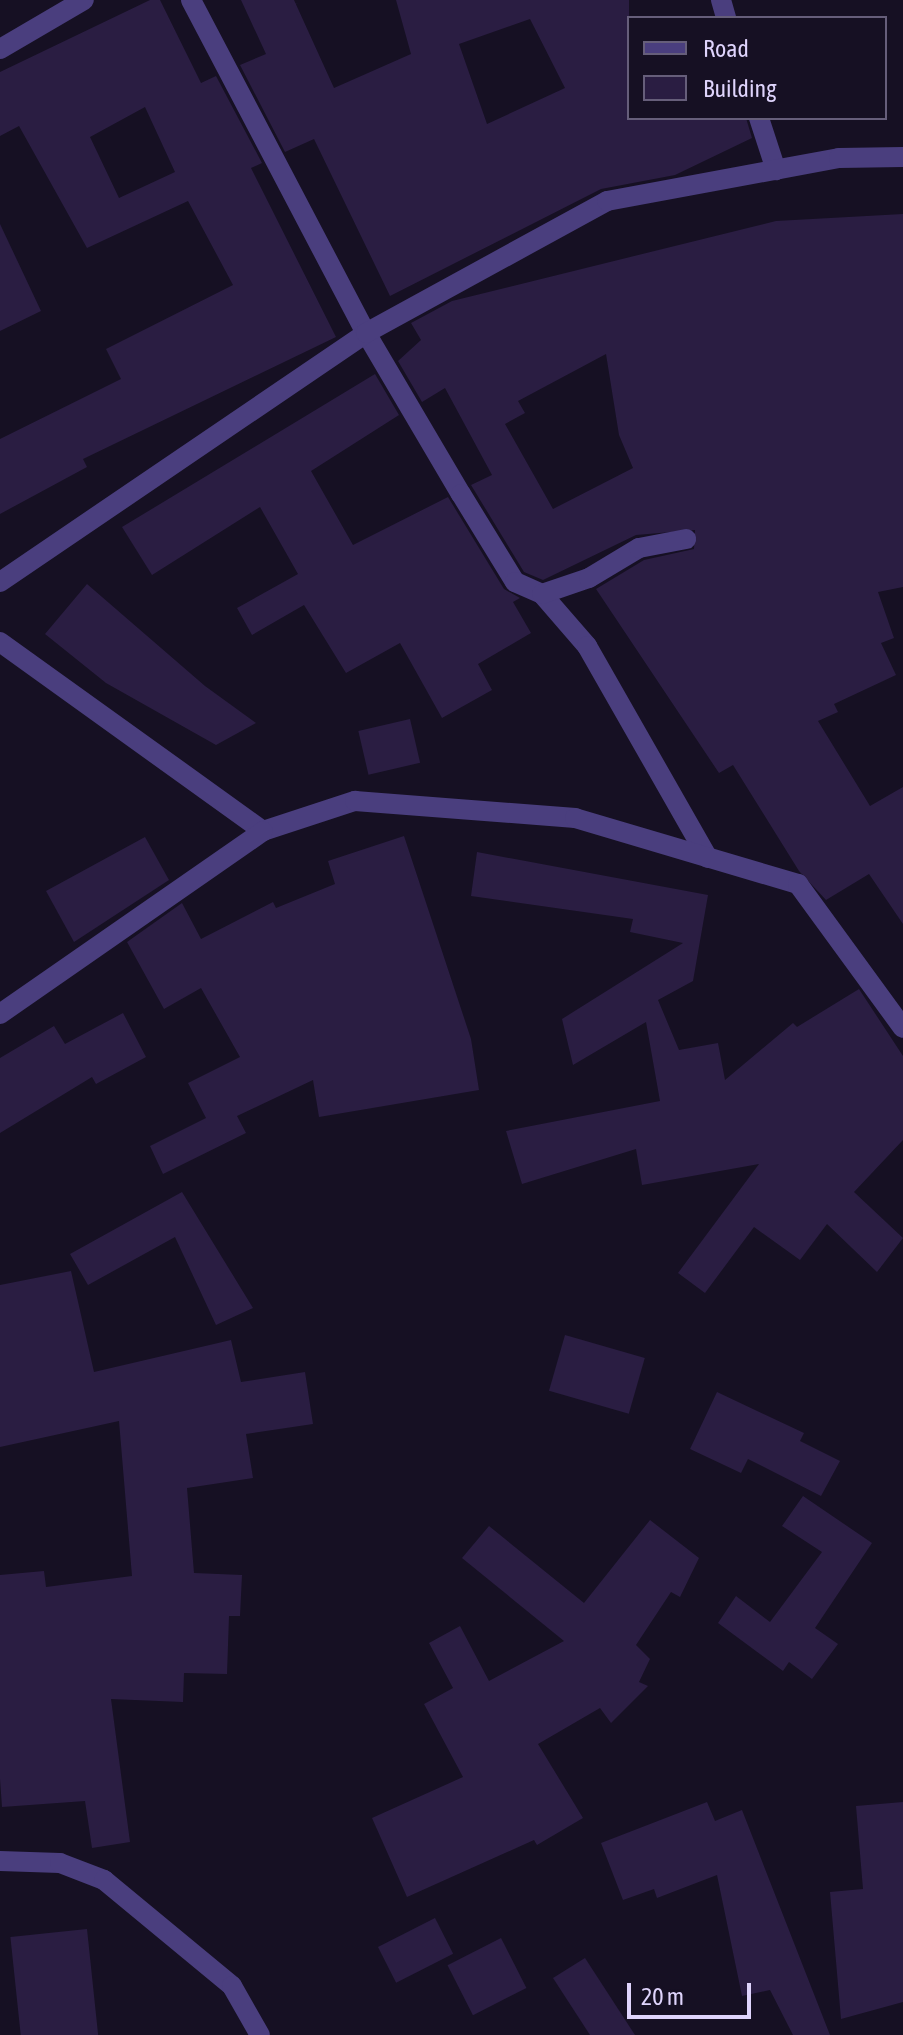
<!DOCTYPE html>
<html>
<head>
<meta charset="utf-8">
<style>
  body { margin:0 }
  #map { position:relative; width:903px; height:2035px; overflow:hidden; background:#161023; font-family:"Asap Condensed",sans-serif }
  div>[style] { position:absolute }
  .building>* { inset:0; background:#2a1d42; transform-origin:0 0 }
  .lane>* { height:20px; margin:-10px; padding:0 10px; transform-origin:10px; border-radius:10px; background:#4a3e7e }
  .street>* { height:20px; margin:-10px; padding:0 10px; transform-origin:10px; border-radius:10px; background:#4a3e7e }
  span { translate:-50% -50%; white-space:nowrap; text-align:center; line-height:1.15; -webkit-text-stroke:6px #161023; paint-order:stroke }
  .legend { position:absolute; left:627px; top:16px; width:260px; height:104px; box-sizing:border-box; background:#161023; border:2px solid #665e7a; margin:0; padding:10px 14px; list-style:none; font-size:24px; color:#dfd4fc }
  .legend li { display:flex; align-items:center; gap:16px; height:40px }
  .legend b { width:40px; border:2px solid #665e7a }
  .scale { position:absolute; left:627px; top:1983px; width:124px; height:36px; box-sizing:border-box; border:4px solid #dfd4fc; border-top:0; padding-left:10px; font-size:24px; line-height:28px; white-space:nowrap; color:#dfd4fc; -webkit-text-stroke:6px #161023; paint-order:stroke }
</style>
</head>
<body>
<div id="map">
  <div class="building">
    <i style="clip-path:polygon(evenodd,150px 0,160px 0,201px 83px,216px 76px,262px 163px,251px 168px,336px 337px,83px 459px,87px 467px,0 514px,0 439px,121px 379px,106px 349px,233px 285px,188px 201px,87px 248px,19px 126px,0 136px,0 72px,150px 0,145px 107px,175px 172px,119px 198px,90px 137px,145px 107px)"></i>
    <i style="clip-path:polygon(evenodd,241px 0,294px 0,334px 88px,411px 54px,396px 0,629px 0,629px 118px,746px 118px,752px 138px,675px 175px,601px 189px,390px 296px,314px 139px,285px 152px,240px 65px,266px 54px,241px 0,530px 19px,565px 88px,487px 124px,459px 44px,530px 19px)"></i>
    <i style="clip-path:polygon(evenodd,903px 214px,903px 587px,878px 592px,894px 638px,881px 643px,896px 675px,834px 704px,838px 712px,818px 721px,870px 806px,903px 787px,903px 924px,869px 874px,826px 900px,799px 871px,733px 765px,719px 773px,596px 589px,644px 560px,694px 549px,695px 530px,636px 535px,543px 580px,524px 572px,471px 485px,492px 475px,445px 388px,422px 402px,398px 361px,421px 340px,411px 323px,452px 301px,776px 221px,903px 214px,606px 354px,619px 435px,633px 468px,553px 509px,505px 424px,525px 413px,518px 401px,606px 354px)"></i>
    <i style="clip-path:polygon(0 224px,41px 311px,0 331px)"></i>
    <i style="clip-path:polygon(375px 374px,399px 415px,311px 471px,353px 545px,448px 497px,504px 589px,520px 598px,513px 602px,531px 633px,478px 664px,492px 690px,442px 718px,400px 643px,346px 673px,304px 605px,252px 635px,237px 608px,298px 574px,260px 507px,152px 575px,122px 527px)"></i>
    <i style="clip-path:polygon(87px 584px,205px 686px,256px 723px,216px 745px,106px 683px,45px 634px)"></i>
    <i style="left:410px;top:719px;width:45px;height:53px;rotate:77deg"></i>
    <i style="clip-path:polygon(404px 836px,471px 1039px,479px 1090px,319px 1117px,313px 1080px,237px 1116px,246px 1133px,163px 1174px,150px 1146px,206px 1118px,188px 1083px,240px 1057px,201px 988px,164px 1009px,127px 942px,182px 903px,201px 939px,273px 902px,276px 908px,335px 884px,328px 861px)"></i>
    <i style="clip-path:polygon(145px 837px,169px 880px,74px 942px,46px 891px)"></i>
    <i style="clip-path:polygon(477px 852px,708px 895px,693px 981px,658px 1000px,679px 1050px,718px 1043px,725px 1080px,793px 1023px,797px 1027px,859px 989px,903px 1056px,903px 1140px,854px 1192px,903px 1238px,877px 1272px,827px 1224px,800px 1260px,754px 1227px,705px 1293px,678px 1273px,759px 1164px,642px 1185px,636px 1149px,522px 1184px,506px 1131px,660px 1101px,646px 1022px,573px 1065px,562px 1019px,683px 943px,630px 932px,633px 919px,471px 896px)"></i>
    <i style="clip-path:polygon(123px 1013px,146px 1057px,96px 1084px,92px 1077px,0 1133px,0 1058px,54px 1026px,65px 1044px)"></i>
    <i style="clip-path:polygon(182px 1192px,253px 1308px,216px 1325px,175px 1237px,88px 1285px,70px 1254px)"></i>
    <i style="clip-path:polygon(71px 1271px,94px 1372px,231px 1340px,241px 1382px,305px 1372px,313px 1424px,246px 1434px,253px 1478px,187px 1488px,194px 1573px,242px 1575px,240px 1616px,229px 1616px,227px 1674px,184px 1673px,183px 1702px,111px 1699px,130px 1842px,92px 1848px,85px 1801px,2px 1807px,0 1779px,0 1575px,44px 1571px,46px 1587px,132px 1576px,119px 1421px,0 1447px,0 1285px)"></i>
    <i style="left:565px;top:1335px;width:83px;height:58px;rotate:16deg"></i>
    <i style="clip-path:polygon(717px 1392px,804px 1433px,800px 1441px,840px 1461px,821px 1496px,748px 1459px,741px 1473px,690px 1449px)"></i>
    <i style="clip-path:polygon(803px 1496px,872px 1543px,815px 1628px,838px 1644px,812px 1679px,789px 1662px,783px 1671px,718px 1623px,736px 1596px,770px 1622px,822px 1552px,782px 1526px)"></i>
    <i style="clip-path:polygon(650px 1520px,699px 1558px,680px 1597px,671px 1592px,636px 1645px,650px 1659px,639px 1682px,648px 1686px,611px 1723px,600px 1708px,538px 1744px,583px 1818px,537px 1845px,534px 1840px,407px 1897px,372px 1818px,463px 1777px,424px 1704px,453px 1688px,429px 1643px,460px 1626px,489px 1681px,564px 1641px,462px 1558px,489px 1526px,584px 1603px)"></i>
    <i style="clip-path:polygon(707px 1802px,715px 1821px,742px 1810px,830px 2035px,793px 2035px,770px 1990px,742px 1996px,717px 1875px,657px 1898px,654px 1889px,623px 1900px,601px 1843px)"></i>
    <i style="clip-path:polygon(903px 1802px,903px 2002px,841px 2019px,830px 1892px,863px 1889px,856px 1806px)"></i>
    <i style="left:435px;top:1918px;width:40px;height:64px;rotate:63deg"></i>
    <i style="left:87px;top:1929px;width:107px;height:77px;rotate:84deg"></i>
    <i style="left:501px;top:1938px;width:56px;height:60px;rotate:63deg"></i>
    <i style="clip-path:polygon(585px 1958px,635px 2035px,590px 2035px,553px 1978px)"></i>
  </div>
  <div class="lane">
    <i style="left:191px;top:0;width:376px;rotate:62.3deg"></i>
    <i style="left:366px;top:333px;width:187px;rotate:59.5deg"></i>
    <i style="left:461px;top:494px;width:103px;rotate:58.5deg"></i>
    <i style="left:515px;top:582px;width:30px;rotate:24deg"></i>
    <i style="left:542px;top:594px;width:69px;rotate:49.1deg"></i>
    <i style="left:587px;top:646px;width:244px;rotate:60.3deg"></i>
    <i style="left:721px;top:0;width:19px;rotate:74deg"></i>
    <i style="left:0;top:49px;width:97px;rotate:-30.3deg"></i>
    <i style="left:759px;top:118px;width:55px;rotate:71.9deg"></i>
    <i style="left:0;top:582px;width:443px;rotate:-34.2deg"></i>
    <i style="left:366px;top:333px;width:275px;rotate:-28.7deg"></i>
    <i style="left:607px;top:201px;width:236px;rotate:-10.5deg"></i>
    <i style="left:839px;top:158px;width:64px;rotate:-0.9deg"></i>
    <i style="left:542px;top:594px;width:50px;rotate:-18.8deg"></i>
    <i style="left:589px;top:578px;width:58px;rotate:-31deg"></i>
    <i style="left:639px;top:548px;width:48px;rotate:-10.8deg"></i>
    <i style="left:0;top:642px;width:324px;rotate:35.7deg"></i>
    <i style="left:263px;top:831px;width:97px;rotate:-18.1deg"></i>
    <i style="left:355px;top:801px;width:221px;rotate:4.4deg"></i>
    <i style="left:575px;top:818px;width:233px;rotate:16.5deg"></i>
    <i style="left:798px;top:884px;width:178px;rotate:53.9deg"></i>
  </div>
  <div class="street">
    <i style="left:0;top:1014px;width:320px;rotate:-34.8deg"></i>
    <i style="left:0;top:1861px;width:60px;rotate:1.9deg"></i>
    <i style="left:60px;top:1863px;width:47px;rotate:21.1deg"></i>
    <i style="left:104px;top:1880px;width:166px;rotate:39.6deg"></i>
    <i style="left:232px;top:1986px;width:56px;rotate:60.3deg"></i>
  </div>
  <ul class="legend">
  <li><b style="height:10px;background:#4a3e7e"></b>Road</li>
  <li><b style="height:22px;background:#2a1d42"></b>Building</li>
  </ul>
  <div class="scale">20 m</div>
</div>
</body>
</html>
